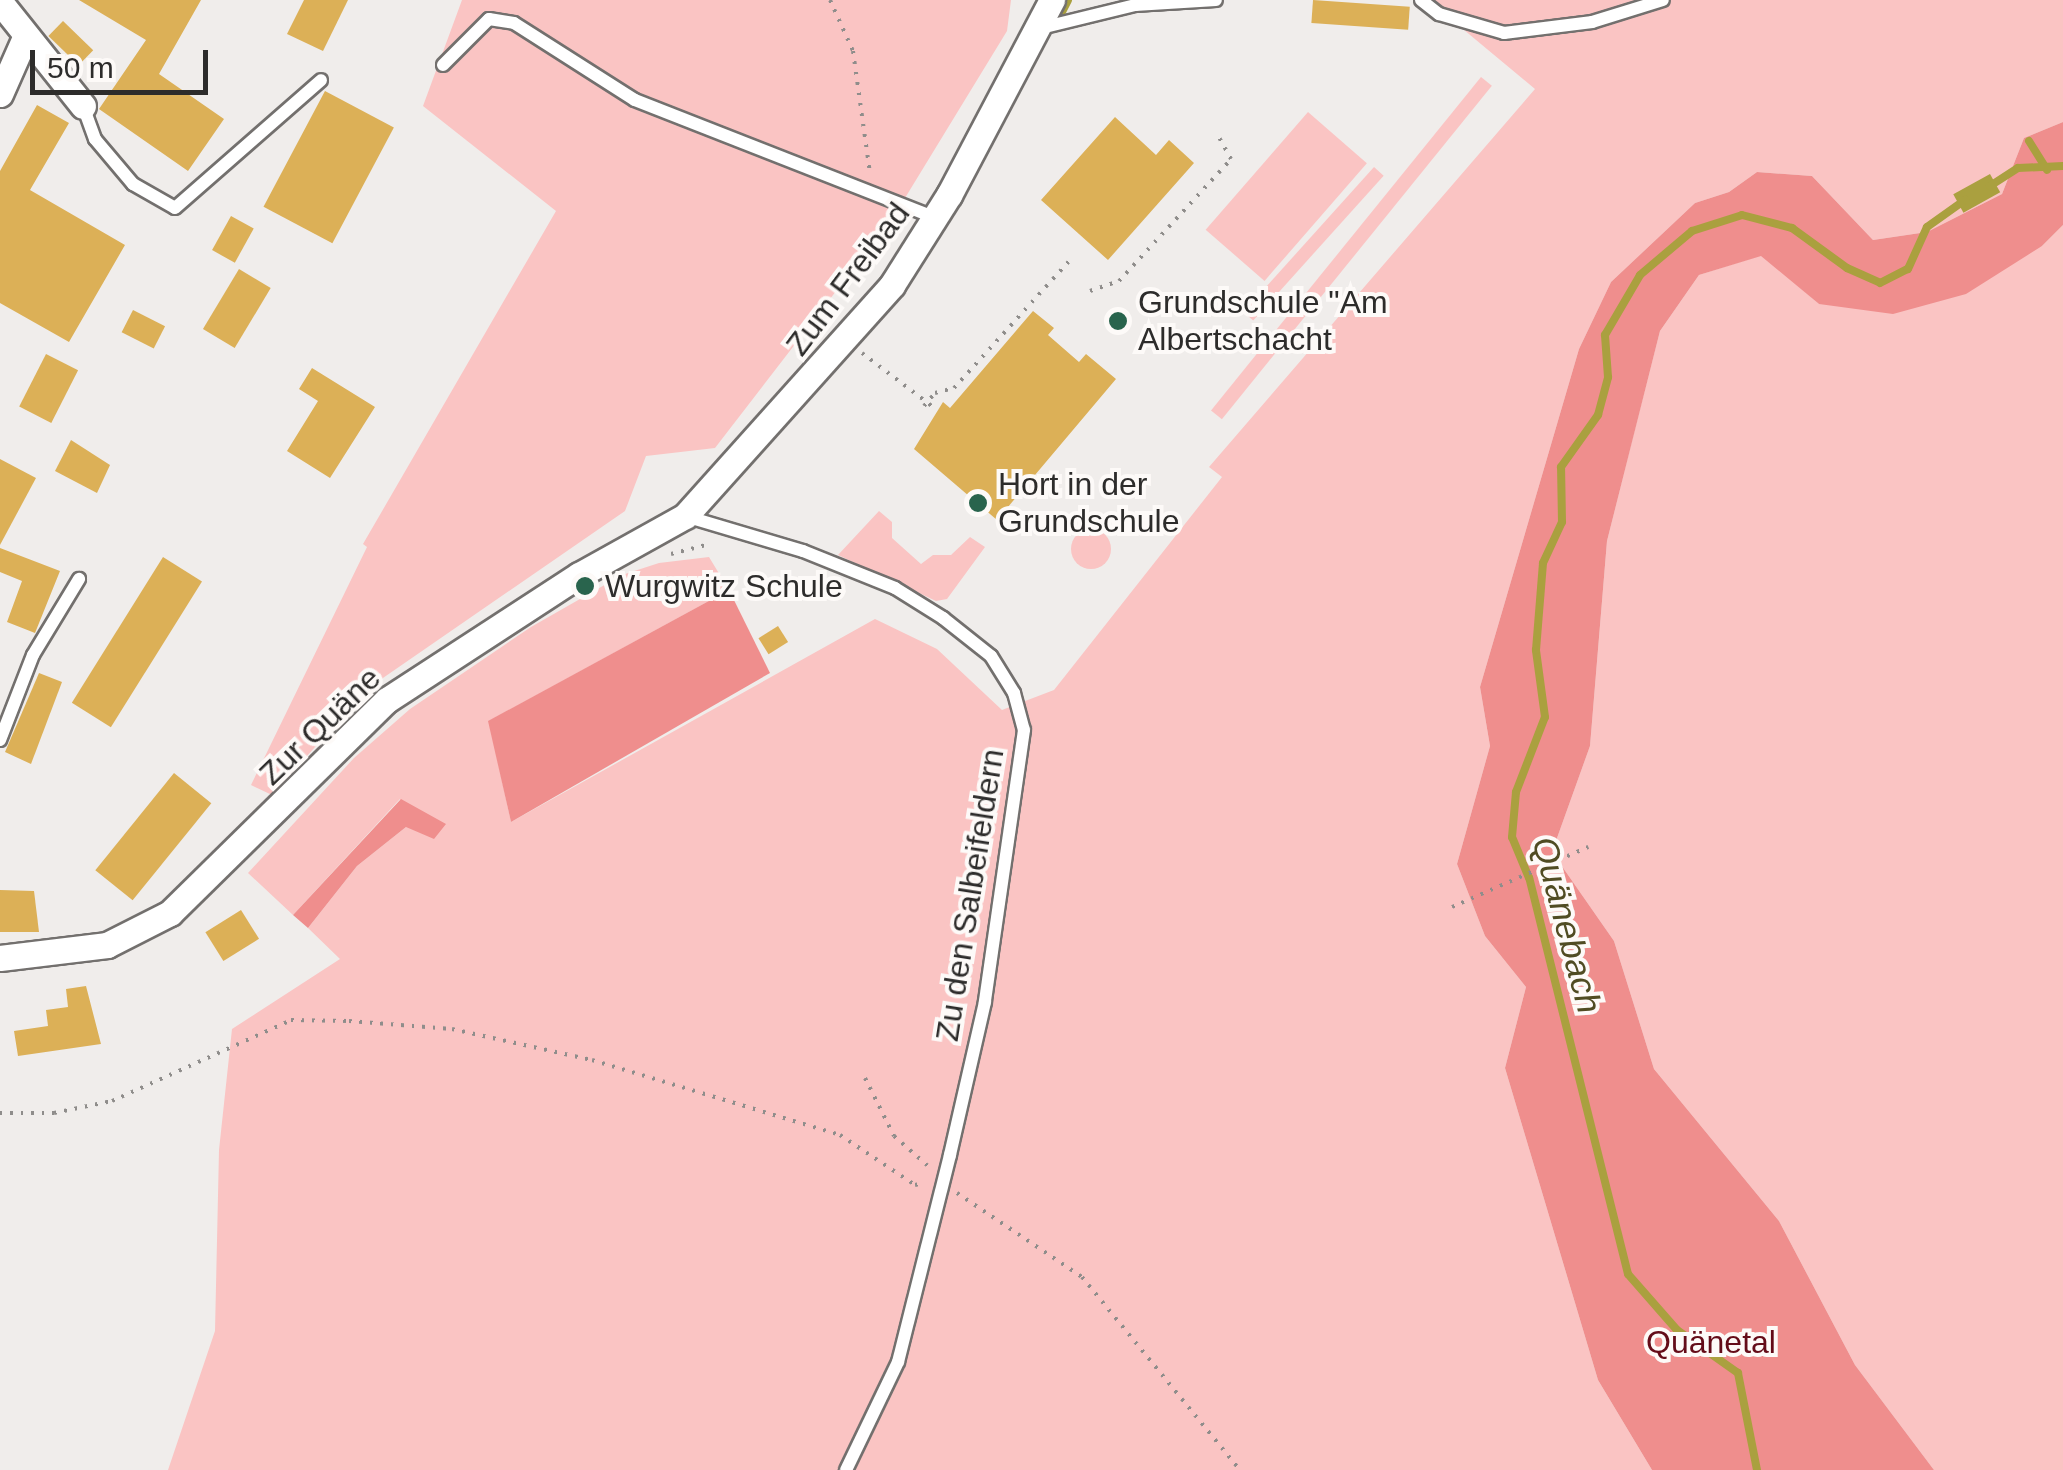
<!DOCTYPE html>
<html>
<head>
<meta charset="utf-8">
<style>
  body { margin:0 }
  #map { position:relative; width:2063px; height:1470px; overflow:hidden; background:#f0edeb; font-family:Helvetica,sans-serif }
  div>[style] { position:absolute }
  .green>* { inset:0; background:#fac4c3; transform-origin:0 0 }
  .round { border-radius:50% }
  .forest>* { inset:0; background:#ef8e8d }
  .water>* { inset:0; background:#aaa03f; transform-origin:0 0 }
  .stream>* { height:8px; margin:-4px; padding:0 4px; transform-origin:4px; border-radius:4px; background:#aaa03f }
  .building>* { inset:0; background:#dcb057; transform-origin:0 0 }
  .path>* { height:4px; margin-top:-2px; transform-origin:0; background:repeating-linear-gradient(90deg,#8f8d8b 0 2.5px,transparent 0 10.5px) }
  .roads { filter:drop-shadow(2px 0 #73706e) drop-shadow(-2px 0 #73706e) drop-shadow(0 2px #73706e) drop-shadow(0 -2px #73706e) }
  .lane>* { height:12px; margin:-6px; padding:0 6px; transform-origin:6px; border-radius:6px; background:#fff }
  .street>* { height:25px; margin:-12.5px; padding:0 12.5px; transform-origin:12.5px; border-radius:12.5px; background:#fff }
  .dots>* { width:28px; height:28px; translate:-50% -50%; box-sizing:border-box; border:5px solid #fdfaf8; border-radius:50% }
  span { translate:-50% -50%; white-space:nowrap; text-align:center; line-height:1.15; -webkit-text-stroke:8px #fdfaf8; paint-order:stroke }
  .street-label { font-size:32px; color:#2d2c2b }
  .poi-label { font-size:32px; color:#2d2c2b }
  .left { translate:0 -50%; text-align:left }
  .park-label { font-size:32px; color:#640c19 }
  .water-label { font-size:35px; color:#504c23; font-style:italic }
  .scale { position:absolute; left:30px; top:50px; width:178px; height:45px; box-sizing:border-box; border:5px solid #2d2c2b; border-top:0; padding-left:12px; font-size:30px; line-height:35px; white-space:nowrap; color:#2d2c2b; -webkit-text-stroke:8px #fdfaf8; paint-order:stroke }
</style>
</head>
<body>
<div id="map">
  <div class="green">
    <i style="clip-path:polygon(462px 0,1011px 0,1007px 31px,894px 216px,715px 448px,646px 456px,625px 511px,367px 689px,272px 795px,251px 785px,367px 547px,363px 544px,556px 211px,423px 106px)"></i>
    <i style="clip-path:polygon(1428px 0,2063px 0,2063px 122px,2024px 138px,2002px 194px,1927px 232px,1873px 240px,1812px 176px,1757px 172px,1729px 192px,1695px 203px,1611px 282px,1579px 349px,1480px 687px,1490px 746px,1457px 864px,1485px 936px,1526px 987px,1505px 1068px,1598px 1380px,1652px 1470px,168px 1470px,215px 1331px,219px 1150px,232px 1029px,340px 959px,308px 928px,357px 866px,406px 827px,400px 799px,293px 915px,248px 873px,354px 758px,410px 709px,531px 627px,622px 575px,659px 563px,709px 557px,729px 590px,489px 721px,511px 822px,875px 619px,937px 649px,1002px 710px,1054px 690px,1222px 477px,1209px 467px,1535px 89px)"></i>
    <i style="left:1481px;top:77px;width:14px;height:429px;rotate:39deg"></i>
    <i style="left:1308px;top:112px;width:78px;height:156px;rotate:41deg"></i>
    <i style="left:1374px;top:167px;width:13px;height:195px;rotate:42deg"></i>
    <i style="clip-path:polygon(2063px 225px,2063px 1470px,1934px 1470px,1855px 1365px,1779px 1221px,1654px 1069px,1614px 941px,1552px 852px,1590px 746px,1607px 541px,1636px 425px,1660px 331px,1699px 275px,1762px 255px,1819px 304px,2042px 246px)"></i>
    <i style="clip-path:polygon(879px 511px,892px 522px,892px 538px,921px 564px,933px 555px,951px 555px,970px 537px,985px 547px,947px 599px,936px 601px,838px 555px)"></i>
    <i class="round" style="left:1071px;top:529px;width:40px;height:40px"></i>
  </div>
  <div class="forest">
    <i style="clip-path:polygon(2063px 122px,2063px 225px,2042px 246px,1966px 294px,1893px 314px,1819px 304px,1761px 256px,1699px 275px,1660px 331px,1607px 541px,1590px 746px,1552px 852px,1614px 941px,1654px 1069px,1779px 1221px,1855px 1365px,1934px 1470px,1652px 1470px,1598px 1380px,1505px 1068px,1526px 987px,1485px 936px,1457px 864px,1490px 746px,1480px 687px,1579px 349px,1611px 282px,1695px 203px,1729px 192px,1757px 172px,1812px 176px,1873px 240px,1927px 232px,2002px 194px,2024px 138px)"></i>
    <i style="clip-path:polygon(729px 590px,770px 673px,511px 822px,488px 721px)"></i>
    <i style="clip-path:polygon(401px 799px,446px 824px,434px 839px,406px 827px,357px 866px,308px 928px,293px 915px)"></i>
  </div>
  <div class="water">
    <i style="left:1990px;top:174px;width:21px;height:42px;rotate:61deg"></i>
  </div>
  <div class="stream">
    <i style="left:1062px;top:12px;width:13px;rotate:-63deg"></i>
    <i style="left:2029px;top:141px;width:34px;rotate:58deg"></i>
    <i style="left:1990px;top:186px;width:33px;rotate:-33deg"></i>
    <i style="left:2018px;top:168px;width:45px;rotate:-2.5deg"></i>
    <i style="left:1757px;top:1470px;width:99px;rotate:-101.1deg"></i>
    <i style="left:1738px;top:1373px;width:75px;rotate:-144.8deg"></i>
    <i style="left:1677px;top:1330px;width:74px;rotate:-131.2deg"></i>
    <i style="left:1628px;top:1274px;width:408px;rotate:-104deg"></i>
    <i style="left:1529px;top:878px;width:44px;rotate:-112.5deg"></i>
    <i style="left:1512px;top:837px;width:45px;rotate:-84.9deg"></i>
    <i style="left:1516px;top:792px;width:80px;rotate:-68.9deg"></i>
    <i style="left:1545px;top:717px;width:68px;rotate:-97.7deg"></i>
    <i style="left:1536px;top:650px;width:87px;rotate:-85.4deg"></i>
    <i style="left:1543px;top:563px;width:45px;rotate:-65.1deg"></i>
    <i style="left:1562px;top:522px;width:55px;rotate:-91deg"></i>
    <i style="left:1561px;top:467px;width:64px;rotate:-54.6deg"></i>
    <i style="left:1598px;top:415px;width:39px;rotate:-75deg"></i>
    <i style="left:1608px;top:377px;width:42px;rotate:-94.1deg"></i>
    <i style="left:1605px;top:335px;width:69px;rotate:-59.7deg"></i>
    <i style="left:1640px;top:275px;width:68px;rotate:-40.2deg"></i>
    <i style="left:1692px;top:231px;width:52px;rotate:-17.7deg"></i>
    <i style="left:1742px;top:215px;width:52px;rotate:14.6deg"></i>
    <i style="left:1792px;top:228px;width:68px;rotate:36deg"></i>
    <i style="left:1847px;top:268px;width:36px;rotate:24deg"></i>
    <i style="left:1880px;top:283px;width:31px;rotate:-27deg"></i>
    <i style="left:1908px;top:269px;width:46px;rotate:-65.7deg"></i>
    <i style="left:1927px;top:227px;width:47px;rotate:-35.4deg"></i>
  </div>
  <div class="building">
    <i style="clip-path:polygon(79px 0,201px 0,159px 74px,224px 119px,188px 171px,99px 109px,146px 40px)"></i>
    <i style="clip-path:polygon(304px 0,348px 0,323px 51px,287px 34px)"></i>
    <i style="left:1313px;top:0;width:97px;height:23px;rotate:4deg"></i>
    <i style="left:63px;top:21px;width:42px;height:21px;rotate:44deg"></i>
    <i style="left:325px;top:91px;width:78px;height:131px;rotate:28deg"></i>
    <i style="clip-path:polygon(37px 105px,69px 123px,30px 190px,125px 245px,69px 342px,0 303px,0 171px)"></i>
    <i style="clip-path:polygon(1115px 117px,1156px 155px,1169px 140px,1194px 163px,1108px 260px,1041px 200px)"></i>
    <i style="left:231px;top:216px;width:26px;height:39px;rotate:29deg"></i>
    <i style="left:239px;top:269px;width:37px;height:70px;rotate:31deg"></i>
    <i style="left:133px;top:310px;width:36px;height:25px;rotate:27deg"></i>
    <i style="clip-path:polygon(1033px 311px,1054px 328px,1048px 335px,1079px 362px,1086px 354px,1116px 379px,997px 520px,914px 449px,943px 402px,950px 408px)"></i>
    <i style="left:46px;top:354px;width:36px;height:59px;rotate:27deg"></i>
    <i style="clip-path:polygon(312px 368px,375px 407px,330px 478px,287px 451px,318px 401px,299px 389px)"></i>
    <i style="clip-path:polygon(71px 440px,110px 465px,97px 493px,55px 471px)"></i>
    <i style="clip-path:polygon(0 459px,36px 478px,0 545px)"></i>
    <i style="clip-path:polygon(0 548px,60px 571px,35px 633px,7px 622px,22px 581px,0 572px)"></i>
    <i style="left:163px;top:557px;width:46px;height:172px;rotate:32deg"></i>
    <i style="left:778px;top:626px;width:19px;height:23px;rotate:58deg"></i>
    <i style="clip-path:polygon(39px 673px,62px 682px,31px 764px,5px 752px)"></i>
    <i style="left:174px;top:773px;width:48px;height:125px;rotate:39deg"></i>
    <i style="clip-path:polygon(0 890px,34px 891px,39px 932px,0 932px)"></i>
    <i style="left:241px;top:910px;width:34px;height:42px;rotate:58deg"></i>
    <i style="clip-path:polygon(86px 986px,101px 1044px,18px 1056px,14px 1031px,48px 1026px,46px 1010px,68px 1007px,66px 989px)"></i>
  </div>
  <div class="path">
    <i style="left:830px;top:0;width:56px;rotate:65.7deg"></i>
    <i style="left:853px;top:51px;width:123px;rotate:82.1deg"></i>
    <i style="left:1090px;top:291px;width:31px;rotate:-19deg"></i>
    <i style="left:1119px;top:281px;width:166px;rotate:-47.4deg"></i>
    <i style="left:1231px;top:159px;width:29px;rotate:-119deg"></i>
    <i style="left:862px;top:353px;width:94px;rotate:37.2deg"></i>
    <i style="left:924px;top:406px;width:17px;rotate:-50deg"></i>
    <i style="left:935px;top:393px;width:20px;rotate:-15deg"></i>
    <i style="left:954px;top:388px;width:176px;rotate:-47.8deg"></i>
    <i style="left:671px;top:554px;width:40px;rotate:-14.4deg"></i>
    <i style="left:1452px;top:907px;width:149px;rotate:-23.8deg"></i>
    <i style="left:865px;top:1078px;width:65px;rotate:63.4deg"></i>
    <i style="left:894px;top:1136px;width:45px;rotate:41.4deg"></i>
    <i style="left:0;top:1113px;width:54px"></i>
    <i style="left:54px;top:1113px;width:59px;rotate:-11.7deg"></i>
    <i style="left:112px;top:1101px;width:196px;rotate:-24.3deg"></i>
    <i style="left:291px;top:1020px;width:58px;rotate:1deg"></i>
    <i style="left:349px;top:1021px;width:103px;rotate:4.4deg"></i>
    <i style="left:452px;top:1029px;width:143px;rotate:12.5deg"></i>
    <i style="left:592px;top:1060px;width:259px;rotate:16.8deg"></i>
    <i style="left:840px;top:1135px;width:90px;rotate:33.7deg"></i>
    <i style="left:915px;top:1185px;width:9px;rotate:-13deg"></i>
    <i style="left:957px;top:1193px;width:151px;rotate:33.9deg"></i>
    <i style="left:1082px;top:1277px;width:249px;rotate:50.7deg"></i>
  </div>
  <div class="roads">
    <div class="lane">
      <i style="left:1421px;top:0;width:23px;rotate:38deg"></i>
      <i style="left:1439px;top:14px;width:68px;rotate:16.3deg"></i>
      <i style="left:1504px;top:33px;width:89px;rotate:-7.1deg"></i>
      <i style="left:1592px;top:22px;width:74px;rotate:-17.2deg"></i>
      <i style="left:1041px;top:28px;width:97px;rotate:-13.7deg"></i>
      <i style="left:1135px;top:5px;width:81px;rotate:-3.5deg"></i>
      <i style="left:443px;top:65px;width:65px;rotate:-45deg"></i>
      <i style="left:489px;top:19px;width:25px;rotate:9deg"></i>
      <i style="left:514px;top:23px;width:143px;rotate:32.5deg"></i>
      <i style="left:635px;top:100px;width:323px;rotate:21.4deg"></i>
      <i style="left:83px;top:106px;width:35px;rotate:70deg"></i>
      <i style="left:95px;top:139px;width:59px;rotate:49.8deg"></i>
      <i style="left:133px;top:184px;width:48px;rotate:29.7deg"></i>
      <i style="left:175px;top:208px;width:194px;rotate:-41.2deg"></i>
      <i style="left:685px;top:516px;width:123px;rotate:16.5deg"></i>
      <i style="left:803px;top:551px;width:99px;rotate:21.9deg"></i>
      <i style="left:895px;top:588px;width:57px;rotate:32deg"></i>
      <i style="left:943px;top:618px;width:61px;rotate:38.4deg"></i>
      <i style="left:991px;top:656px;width:44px;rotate:58.1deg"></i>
      <i style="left:1014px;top:693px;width:38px;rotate:75deg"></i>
      <i style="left:1024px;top:730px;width:275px;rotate:98.2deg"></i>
      <i style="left:985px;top:1002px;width:157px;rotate:102.9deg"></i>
      <i style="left:950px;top:1155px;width:213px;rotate:104.1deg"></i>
      <i style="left:898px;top:1362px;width:120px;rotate:115.7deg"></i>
      <i style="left:0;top:740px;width:91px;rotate:-68.8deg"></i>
      <i style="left:33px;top:655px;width:89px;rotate:-58.8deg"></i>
    </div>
    <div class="street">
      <i style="left:0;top:2px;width:133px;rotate:51.4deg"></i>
      <i style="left:0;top:94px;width:64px;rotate:-66.2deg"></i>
      <i style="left:0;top:958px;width:108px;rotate:-6.9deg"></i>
      <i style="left:107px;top:945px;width:71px;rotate:-26.9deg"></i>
      <i style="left:170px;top:913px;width:304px;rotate:-44.5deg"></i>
      <i style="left:387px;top:700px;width:229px;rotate:-33.1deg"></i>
      <i style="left:579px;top:575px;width:121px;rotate:-29.1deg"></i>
      <i style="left:685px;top:516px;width:310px;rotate:-48.1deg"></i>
      <i style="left:892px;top:285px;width:107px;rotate:-57.7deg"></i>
      <i style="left:949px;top:195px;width:221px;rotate:-62.2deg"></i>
    </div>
  </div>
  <div class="dots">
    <i style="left:1118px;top:321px;background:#29644d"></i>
    <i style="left:978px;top:503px;background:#29644d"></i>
    <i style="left:585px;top:586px;background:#29644d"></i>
  </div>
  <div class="street-label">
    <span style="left:848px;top:279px;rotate:-53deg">Zum Freibad</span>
    <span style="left:320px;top:726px;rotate:-44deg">Zur Quäne</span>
    <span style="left:970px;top:895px;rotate:-81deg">Zu den Salbeifeldern</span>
  </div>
  <div class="poi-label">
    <span class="left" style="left:1138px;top:321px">Grundschule "Am<br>Albertschacht</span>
    <span class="left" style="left:998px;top:503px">Hort in der<br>Grundschule</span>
    <span class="left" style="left:605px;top:586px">Wurgwitz Schule</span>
  </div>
  <div class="park-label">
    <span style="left:1711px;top:1342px">Quänetal</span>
  </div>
  <div class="water-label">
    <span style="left:1567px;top:925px;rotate:75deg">Quänebach</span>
  </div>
  <div class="scale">50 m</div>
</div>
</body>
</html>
